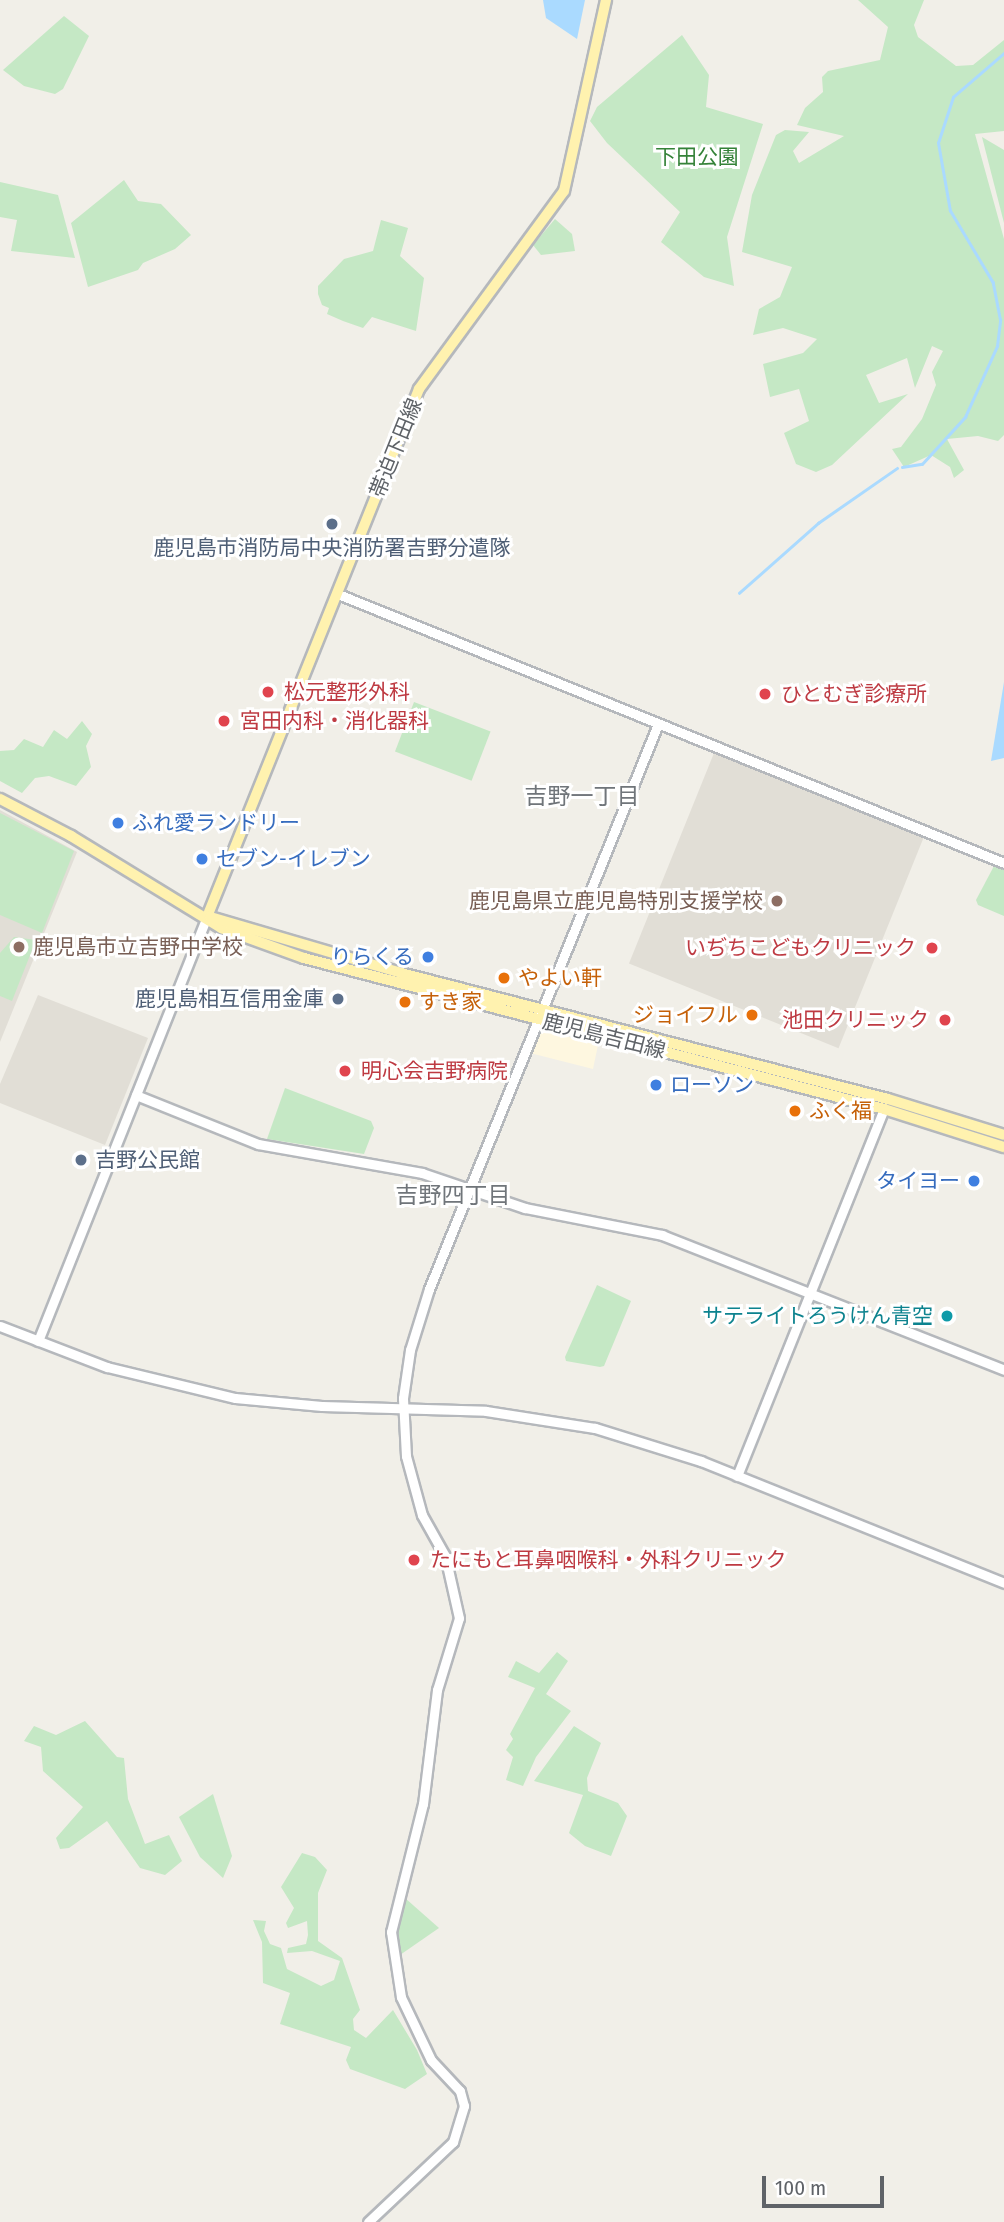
<!DOCTYPE html>
<html>
<head>
<meta charset="utf-8">
<style>
  body { margin:0 }
  #map { position:relative; width:1004px; height:2222px; overflow:hidden; background:#f1efe8; font-family:"Fira Sans Condensed","Noto Sans JP",sans-serif }
  div>[style] { position:absolute }
  .commercial>* { inset:0; background:#fef7e0 }
  .education>* { inset:0; background:#e1ded6; transform-origin:0 0 }
  .green>* { inset:0; background:#c5e8c5; transform-origin:0 0 }
  .water>* { inset:0; background:#aadaff }
  .stream>* { height:2.5px; margin:-1.25px; padding:0 1.25px; transform-origin:1.25px; border-radius:1.25px; background:#aadaff }
  .roads { filter:drop-shadow(2px 0 #b5b8bc) drop-shadow(-2px 0 #b5b8bc) drop-shadow(0 2px #b5b8bc) drop-shadow(0 -2px #b5b8bc) }
  .minor>* { height:9px; margin:-4.5px; padding:0 4.5px; transform-origin:4.5px; border-radius:4.5px; background:#fff }
  .major>* { height:10px; margin:-5px; padding:0 5px; transform-origin:5px; border-radius:5px; background:#fff2af }
  .dots>* { width:19px; height:19px; translate:-50% -50%; box-sizing:border-box; border:4px solid #fff; border-radius:50% }
  span { translate:-50% -50%; white-space:nowrap; text-align:center; line-height:1.15; -webkit-text-stroke:6px #fff; paint-order:stroke }
  .park-label { font-size:21px; color:#348238 }
  .street-label { font-size:21px; color:#5f6368 }
  .service-label { font-size:21px; color:#4e5e75 }
  .right { translate:-100% -50%; text-align:right }
  .left { translate:0 -50%; text-align:left }
  .health-label { font-size:21px; color:#be3a42 }
  .shop-label { font-size:21px; color:#366cbe }
  .education-label { font-size:21px; color:#785e54 }
  .food-label { font-size:21px; color:#c56008 }
  .culture-label { font-size:21px; color:#0d838f }
  .neighbourhood-label { font-size:23px; color:#70757a }
  .scale { position:absolute; left:762px; top:2176px; width:122px; height:32px; box-sizing:border-box; border:4px solid #5f6368; border-top:0; padding-left:9px; font-size:21px; line-height:24px; white-space:nowrap; color:#5f6368; -webkit-text-stroke:5px #fff; paint-order:stroke }
</style>
</head>
<body>
<div id="map">
  <div class="commercial">
    <i style="clip-path:polygon(543px 1030px,598px 1045px,593px 1069px,530px 1053px)"></i>
  </div>
  <div class="education">
    <i style="left:714px;top:753px;width:226px;height:227px;rotate:22deg"></i>
    <i style="clip-path:polygon(0 810px,77px 852px,0 1042px)"></i>
    <i style="clip-path:polygon(38px 995px,148px 1038px,105px 1145px,0 1103px,0 1084px)"></i>
  </div>
  <div class="green">
    <i style="clip-path:polygon(858px 0,924px 0,914px 25px,918px 37px,956px 66px,973px 65px,1004px 40px,1004px 131px,975px 134px,1004px 239px,1004px 435px,998px 441px,978px 436px,947px 439px,964px 470px,954px 478px,950px 467px,931px 455px,904px 467px,892px 449px,901px 447px,922px 419px,936px 385px,932px 372px,943px 351px,932px 346px,915px 388px,907px 358px,866px 375px,879px 403px,908px 394px,832px 465px,816px 472px,796px 464px,784px 433px,809px 421px,799px 389px,770px 397px,763px 364px,803px 353px,817px 339px,783px 328px,753px 335px,759px 309px,780px 297px,792px 267px,742px 252px,752px 195px,776px 135px,785px 130px,809px 132px,793px 151px,799px 163px,844px 136px,797px 125px,805px 108px,823px 92px,822px 77px,828px 71px,880px 60px,888px 27px)"></i>
    <i style="clip-path:polygon(64px 16px,89px 36px,63px 89px,55px 94px,24px 86px,3px 70px)"></i>
    <i style="clip-path:polygon(682px 35px,709px 75px,706px 107px,763px 124px,727px 237px,734px 286px,704px 277px,661px 242px,680px 212px,607px 143px,590px 121px,597px 107px)"></i>
    <i style="clip-path:polygon(982px 137px,1004px 150px,1004px 223px)"></i>
    <i style="clip-path:polygon(124px 180px,138px 201px,161px 204px,191px 235px,175px 249px,143px 263px,138px 270px,88px 287px,71px 223px)"></i>
    <i style="clip-path:polygon(0 182px,58px 195px,75px 258px,11px 251px,17px 220px,0 217px)"></i>
    <i style="clip-path:polygon(555px 219px,572px 234px,575px 251px,541px 255px,533px 245px)"></i>
    <i style="clip-path:polygon(381px 220px,408px 228px,400px 256px,424px 278px,416px 331px,372px 317px,363px 328px,343px 321px,327px 314px,329px 308px,322px 305px,318px 294px,318px 286px,344px 259px,373px 251px)"></i>
    <i style="left:414px;top:702px;width:82px;height:53px;rotate:21deg"></i>
    <i style="clip-path:polygon(82px 721px,92px 734px,86px 746px,91px 767px,76px 786px,49px 776px,35px 778px,22px 793px,0 781px,0 751px,14px 750px,24px 739px,43px 747px,54px 730px,67px 739px)"></i>
    <i style="clip-path:polygon(0 813px,74px 851px,42px 933px,0 915px)"></i>
    <i style="clip-path:polygon(994px 866px,1004px 870px,1004px 916px,978px 905px,976px 900px)"></i>
    <i style="clip-path:polygon(14px 937px,36px 940px,12px 1001px,0 996px,0 953px)"></i>
    <i style="clip-path:polygon(285px 1088px,371px 1121px,374px 1128px,364px 1154px,267px 1139px)"></i>
    <i style="clip-path:polygon(597px 1285px,631px 1301px,604px 1366px,600px 1367px,566px 1361px,565px 1357px)"></i>
    <i style="clip-path:polygon(557px 1652px,568px 1661px,546px 1694px,571px 1711px,536px 1757px,523px 1786px,506px 1780px,513px 1757px,506px 1750px,513px 1739px,510px 1734px,535px 1688px,508px 1677px,516px 1661px,539px 1673px)"></i>
    <i style="clip-path:polygon(85px 1721px,117px 1757px,124px 1758px,128px 1799px,145px 1844px,169px 1835px,182px 1861px,165px 1875px,140px 1868px,107px 1821px,69px 1848px,60px 1849px,56px 1838px,83px 1807px,43px 1771px,41px 1747px,24px 1741px,34px 1726px,56px 1735px)"></i>
    <i style="clip-path:polygon(574px 1726px,601px 1743px,587px 1778px,588px 1791px,618px 1803px,627px 1816px,611px 1856px,585px 1846px,569px 1833px,583px 1795px,534px 1781px)"></i>
    <i style="clip-path:polygon(213px 1794px,232px 1856px,223px 1878px,200px 1857px,179px 1817px)"></i>
    <i style="clip-path:polygon(302px 1853px,315px 1857px,327px 1870px,318px 1893px,318px 1941px,342px 1958px,360px 2010px,353px 2019px,354px 2030px,366px 2038px,393px 2010px,417px 2050px,427px 2074px,405px 2089px,350px 2069px,346px 2060px,351px 2047px,280px 2024px,290px 1993px,263px 1983px,262px 1942px,253px 1920px,266px 1921px,264px 1931px,270px 1944px,281px 1948px,287px 1969px,321px 1986px,334px 1980px,340px 1961px,312px 1951px,287px 1953px,288px 1948px,306px 1944px,308px 1935px,307px 1921px,288px 1928px,286px 1923px,294px 1908px,281px 1887px)"></i>
    <i style="clip-path:polygon(405px 1898px,439px 1928px,400px 1955px,396px 1928px)"></i>
  </div>
  <div class="water">
    <i style="clip-path:polygon(543px 0,585px 0,577px 39px,546px 18px)"></i>
    <i style="clip-path:polygon(1004px 682px,1004px 758px,991px 761px)"></i>
  </div>
  <div class="stream">
    <i style="left:902px;top:467px;width:20px;rotate:-9deg"></i>
    <i style="left:922px;top:464px;width:64px;rotate:-47.5deg"></i>
    <i style="left:965px;top:417px;width:78px;rotate:-65.7deg"></i>
    <i style="left:997px;top:346px;width:26px;rotate:-83deg"></i>
    <i style="left:1000px;top:320px;width:38px;rotate:-101deg"></i>
    <i style="left:993px;top:283px;width:84px;rotate:-120.8deg"></i>
    <i style="left:950px;top:211px;width:69px;rotate:-100deg"></i>
    <i style="left:938px;top:143px;width:48px;rotate:-71.9deg"></i>
    <i style="left:953px;top:97px;width:67px;rotate:-40.8deg"></i>
    <i style="left:739px;top:593px;width:106px;rotate:-41.5deg"></i>
    <i style="left:818px;top:523px;width:96px;rotate:-34.8deg"></i>
  </div>
  <div class="roads">
    <div class="minor">
      <i style="left:338px;top:594px;width:718px;rotate:21.99deg"></i>
      <i style="left:136px;top:1095px;width:131px;rotate:21.9deg"></i>
      <i style="left:258px;top:1144px;width:167px;rotate:10deg"></i>
      <i style="left:422px;top:1173px;width:109px;rotate:18.8deg"></i>
      <i style="left:525px;top:1208px;width:140px;rotate:11.1deg"></i>
      <i style="left:662px;top:1235px;width:368px;rotate:21.5deg"></i>
      <i style="left:0;top:1326px;width:115px;rotate:21deg"></i>
      <i style="left:107px;top:1367px;width:132px;rotate:13.6deg"></i>
      <i style="left:235px;top:1398px;width:87px;rotate:5.3deg"></i>
      <i style="left:322px;top:1406px;width:164px;rotate:1.7deg"></i>
      <i style="left:486px;top:1411px;width:110px;rotate:8.9deg"></i>
      <i style="left:595px;top:1428px;width:111px;rotate:17.3deg"></i>
      <i style="left:701px;top:1461px;width:327px;rotate:21.9deg"></i>
      <i style="left:38px;top:1341px;width:456px;rotate:-68.3deg"></i>
      <i style="left:737px;top:1476px;width:395px;rotate:-68.2deg"></i>
      <i style="left:368px;top:2222px;width:117px;rotate:-43.3deg"></i>
      <i style="left:453px;top:2142px;width:38px;rotate:-73deg"></i>
      <i style="left:464px;top:2106px;width:16px;rotate:-105deg"></i>
      <i style="left:460px;top:2091px;width:42px;rotate:-133.1deg"></i>
      <i style="left:431px;top:2060px;width:70px;rotate:-115.5deg"></i>
      <i style="left:401px;top:1997px;width:66px;rotate:-98.7deg"></i>
      <i style="left:391px;top:1932px;width:132px;rotate:-76deg"></i>
      <i style="left:423px;top:1804px;width:115px;rotate:-83deg"></i>
      <i style="left:437px;top:1690px;width:75px;rotate:-73deg"></i>
      <i style="left:459px;top:1618px;width:64px;rotate:-102.7deg"></i>
      <i style="left:445px;top:1556px;width:47px;rotate:-119.3deg"></i>
      <i style="left:422px;top:1515px;width:61px;rotate:-105.2deg"></i>
      <i style="left:406px;top:1456px;width:58px;rotate:-93deg"></i>
      <i style="left:403px;top:1398px;width:49px;rotate:-81.7deg"></i>
      <i style="left:410px;top:1350px;width:64px;rotate:-72.7deg"></i>
      <i style="left:429px;top:1289px;width:610px;rotate:-67.94deg"></i>
    </div>
    <div class="major">
      <i style="left:0;top:799px;width:80px;rotate:27.5deg"></i>
      <i style="left:71px;top:836px;width:176px;rotate:31.5deg"></i>
      <i style="left:221px;top:928px;width:88px;rotate:19.9deg"></i>
      <i style="left:304px;top:958px;width:599px;rotate:14.59deg"></i>
      <i style="left:884px;top:1109px;width:126px;rotate:17.6deg"></i>
      <i style="left:207px;top:917px;width:569px;rotate:-68.12deg"></i>
      <i style="left:419px;top:389px;width:245px;rotate:-53.8deg"></i>
      <i style="left:564px;top:191px;width:196px;rotate:-77.6deg"></i>
      <i style="left:210px;top:917px;width:199px;rotate:16.3deg"></i>
      <i style="left:401px;top:973px;width:503px;rotate:14.51deg"></i>
      <i style="left:888px;top:1099px;width:121px;rotate:17.2deg"></i>
    </div>
  </div>
  <div class="dots">
    <i style="left:332px;top:524px;background:#5c6f8a"></i>
    <i style="left:268px;top:692px;background:#e0444e"></i>
    <i style="left:765px;top:694px;background:#e0444e"></i>
    <i style="left:224px;top:721px;background:#e0444e"></i>
    <i style="left:118px;top:823px;background:#3f7fe0"></i>
    <i style="left:202px;top:859px;background:#3f7fe0"></i>
    <i style="left:777px;top:901px;background:#8d6e63"></i>
    <i style="left:19px;top:947px;background:#8d6e63"></i>
    <i style="left:932px;top:948px;background:#e0444e"></i>
    <i style="left:428px;top:957px;background:#3f7fe0"></i>
    <i style="left:504px;top:978px;background:#e8710a"></i>
    <i style="left:338px;top:999px;background:#5c6f8a"></i>
    <i style="left:405px;top:1002px;background:#e8710a"></i>
    <i style="left:752px;top:1015px;background:#e8710a"></i>
    <i style="left:945px;top:1020px;background:#e0444e"></i>
    <i style="left:345px;top:1071px;background:#e0444e"></i>
    <i style="left:656px;top:1085px;background:#3f7fe0"></i>
    <i style="left:795px;top:1111px;background:#e8710a"></i>
    <i style="left:81px;top:1160px;background:#5c6f8a"></i>
    <i style="left:974px;top:1181px;background:#3f7fe0"></i>
    <i style="left:947px;top:1316px;background:#0f9aa8"></i>
    <i style="left:414px;top:1560px;background:#e0444e"></i>
  </div>
  <div class="park-label">
    <span style="left:697px;top:157px">下田公園</span>
  </div>
  <div class="street-label">
    <span style="left:396px;top:448px;rotate:-68deg">帯迫下田線</span>
    <span style="left:604px;top:1036px;rotate:14deg">鹿児島吉田線</span>
  </div>
  <div class="service-label">
    <span style="left:332px;top:548px">鹿児島市消防局中央消防署吉野分遣隊</span>
    <span class="right" style="left:324px;top:999px">鹿児島相互信用金庫</span>
    <span class="left" style="left:95px;top:1160px">吉野公民館</span>
  </div>
  <div class="health-label">
    <span class="left" style="left:284px;top:692px">松元整形外科</span>
    <span class="left" style="left:781px;top:694px">ひとむぎ診療所</span>
    <span class="left" style="left:240px;top:721px">宮田内科・消化器科</span>
    <span class="right" style="left:916px;top:948px">いぢちこどもクリニック</span>
    <span class="right" style="left:929px;top:1020px">池田クリニック</span>
    <span class="left" style="left:361px;top:1071px">明心会吉野病院</span>
    <span class="left" style="left:430px;top:1560px">たにもと耳鼻咽喉科・外科クリニック</span>
  </div>
  <div class="shop-label">
    <span class="left" style="left:132px;top:823px">ふれ愛ランドリー</span>
    <span class="left" style="left:216px;top:859px">セブン-イレブン</span>
    <span class="right" style="left:414px;top:957px">りらくる</span>
    <span class="left" style="left:670px;top:1085px">ローソン</span>
    <span class="right" style="left:960px;top:1181px">タイヨー</span>
  </div>
  <div class="education-label">
    <span class="right" style="left:763px;top:901px">鹿児島県立鹿児島特別支援学校</span>
    <span class="left" style="left:33px;top:947px">鹿児島市立吉野中学校</span>
  </div>
  <div class="food-label">
    <span class="left" style="left:518px;top:978px">やよい軒</span>
    <span class="left" style="left:419px;top:1002px">すき家</span>
    <span class="right" style="left:738px;top:1015px">ジョイフル</span>
    <span class="left" style="left:809px;top:1111px">ふく福</span>
  </div>
  <div class="culture-label">
    <span class="right" style="left:933px;top:1316px">サテライトろうけん青空</span>
  </div>
  <div class="neighbourhood-label">
    <span style="left:582px;top:796px">吉野一丁目</span>
    <span style="left:453px;top:1195px">吉野四丁目</span>
  </div>
  <div class="scale">100 m</div>
</div>
</body>
</html>
